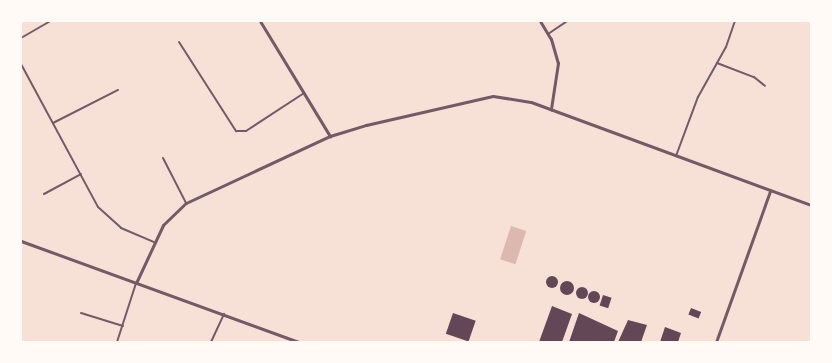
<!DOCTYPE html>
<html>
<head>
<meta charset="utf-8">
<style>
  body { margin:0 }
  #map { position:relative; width:832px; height:363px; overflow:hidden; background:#f7e1d7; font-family:"Space Grotesk",sans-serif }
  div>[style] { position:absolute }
  .water>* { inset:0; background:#dcb8b0; transform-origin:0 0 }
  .building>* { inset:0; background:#644757; transform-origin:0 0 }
  .round { border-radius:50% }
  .minor>* { height:2px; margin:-1px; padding:0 1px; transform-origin:1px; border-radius:1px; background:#755966 }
  .tertiary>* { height:3px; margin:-1.5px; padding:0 1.5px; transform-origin:1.5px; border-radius:1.5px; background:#755966 }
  span { translate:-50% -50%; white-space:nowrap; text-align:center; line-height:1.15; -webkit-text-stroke:4px #fffaf5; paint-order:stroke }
  .frame { position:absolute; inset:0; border:22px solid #fffaf5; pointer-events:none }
</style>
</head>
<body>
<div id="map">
  <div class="water">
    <i style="left:511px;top:226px;width:16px;height:35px;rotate:18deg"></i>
  </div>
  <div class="building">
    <i class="round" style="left:546px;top:276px;width:12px;height:12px"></i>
    <i class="round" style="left:560px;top:281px;width:14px;height:14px"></i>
    <i class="round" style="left:576px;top:287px;width:12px;height:12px"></i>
    <i class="round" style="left:588px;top:291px;width:12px;height:12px"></i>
    <i style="left:603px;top:295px;width:9px;height:11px;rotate:18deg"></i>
    <i style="clip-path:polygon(552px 306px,572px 314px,562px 342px,539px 342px)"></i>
    <i style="left:691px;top:308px;width:11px;height:7px;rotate:22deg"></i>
    <i style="left:453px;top:313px;width:24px;height:22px;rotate:19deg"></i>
    <i style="clip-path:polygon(579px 313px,618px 331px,614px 342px,569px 342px)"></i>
    <i style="clip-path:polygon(628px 320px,647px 325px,641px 342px,618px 342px)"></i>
    <i style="clip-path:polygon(665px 327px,681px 333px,678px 342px,660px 342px)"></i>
  </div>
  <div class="minor">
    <i style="left:548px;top:34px;width:23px;rotate:-34deg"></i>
    <i style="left:21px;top:38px;width:34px;rotate:-30deg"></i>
    <i style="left:179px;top:42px;width:106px;rotate:57.4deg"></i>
    <i style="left:236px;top:131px;width:10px"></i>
    <i style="left:246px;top:131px;width:69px;rotate:-33.2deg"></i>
    <i style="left:717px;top:63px;width:40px;rotate:21deg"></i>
    <i style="left:754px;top:77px;width:14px;rotate:39deg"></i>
    <i style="left:21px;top:64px;width:162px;rotate:61.7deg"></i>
    <i style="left:98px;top:207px;width:31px;rotate:42deg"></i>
    <i style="left:121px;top:228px;width:36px;rotate:23deg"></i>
    <i style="left:53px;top:123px;width:73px;rotate:-26.9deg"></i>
    <i style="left:676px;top:156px;width:63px;rotate:-69.6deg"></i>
    <i style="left:698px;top:97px;width:57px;rotate:-60.8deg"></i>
    <i style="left:726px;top:47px;width:28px;rotate:-71deg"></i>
    <i style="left:163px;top:158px;width:51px;rotate:62.9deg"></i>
    <i style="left:44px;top:194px;width:42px;rotate:-28.4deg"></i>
    <i style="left:81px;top:313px;width:44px;rotate:17.2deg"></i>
    <i style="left:117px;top:342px;width:62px;rotate:-72.1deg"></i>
    <i style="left:211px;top:342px;width:31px;rotate:-65deg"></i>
  </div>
  <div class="tertiary">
    <i style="left:260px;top:21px;width:135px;rotate:58.7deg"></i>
    <i style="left:540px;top:21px;width:21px;rotate:59deg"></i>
    <i style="left:551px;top:39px;width:25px;rotate:74deg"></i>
    <i style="left:558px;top:63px;width:47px;rotate:98.7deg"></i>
    <i style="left:21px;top:241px;width:296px;rotate:20deg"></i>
    <i style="left:136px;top:283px;width:64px;rotate:-65deg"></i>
    <i style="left:163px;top:225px;width:32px;rotate:-44deg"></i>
    <i style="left:186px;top:203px;width:159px;rotate:-25deg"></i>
    <i style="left:330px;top:136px;width:38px;rotate:-17deg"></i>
    <i style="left:366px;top:125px;width:130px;rotate:-12.9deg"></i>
    <i style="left:493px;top:96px;width:38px;rotate:9deg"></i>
    <i style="left:531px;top:102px;width:298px;rotate:20.2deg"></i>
    <i style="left:716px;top:342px;width:160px;rotate:-70.3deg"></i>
  </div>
  <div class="frame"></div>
</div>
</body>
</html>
